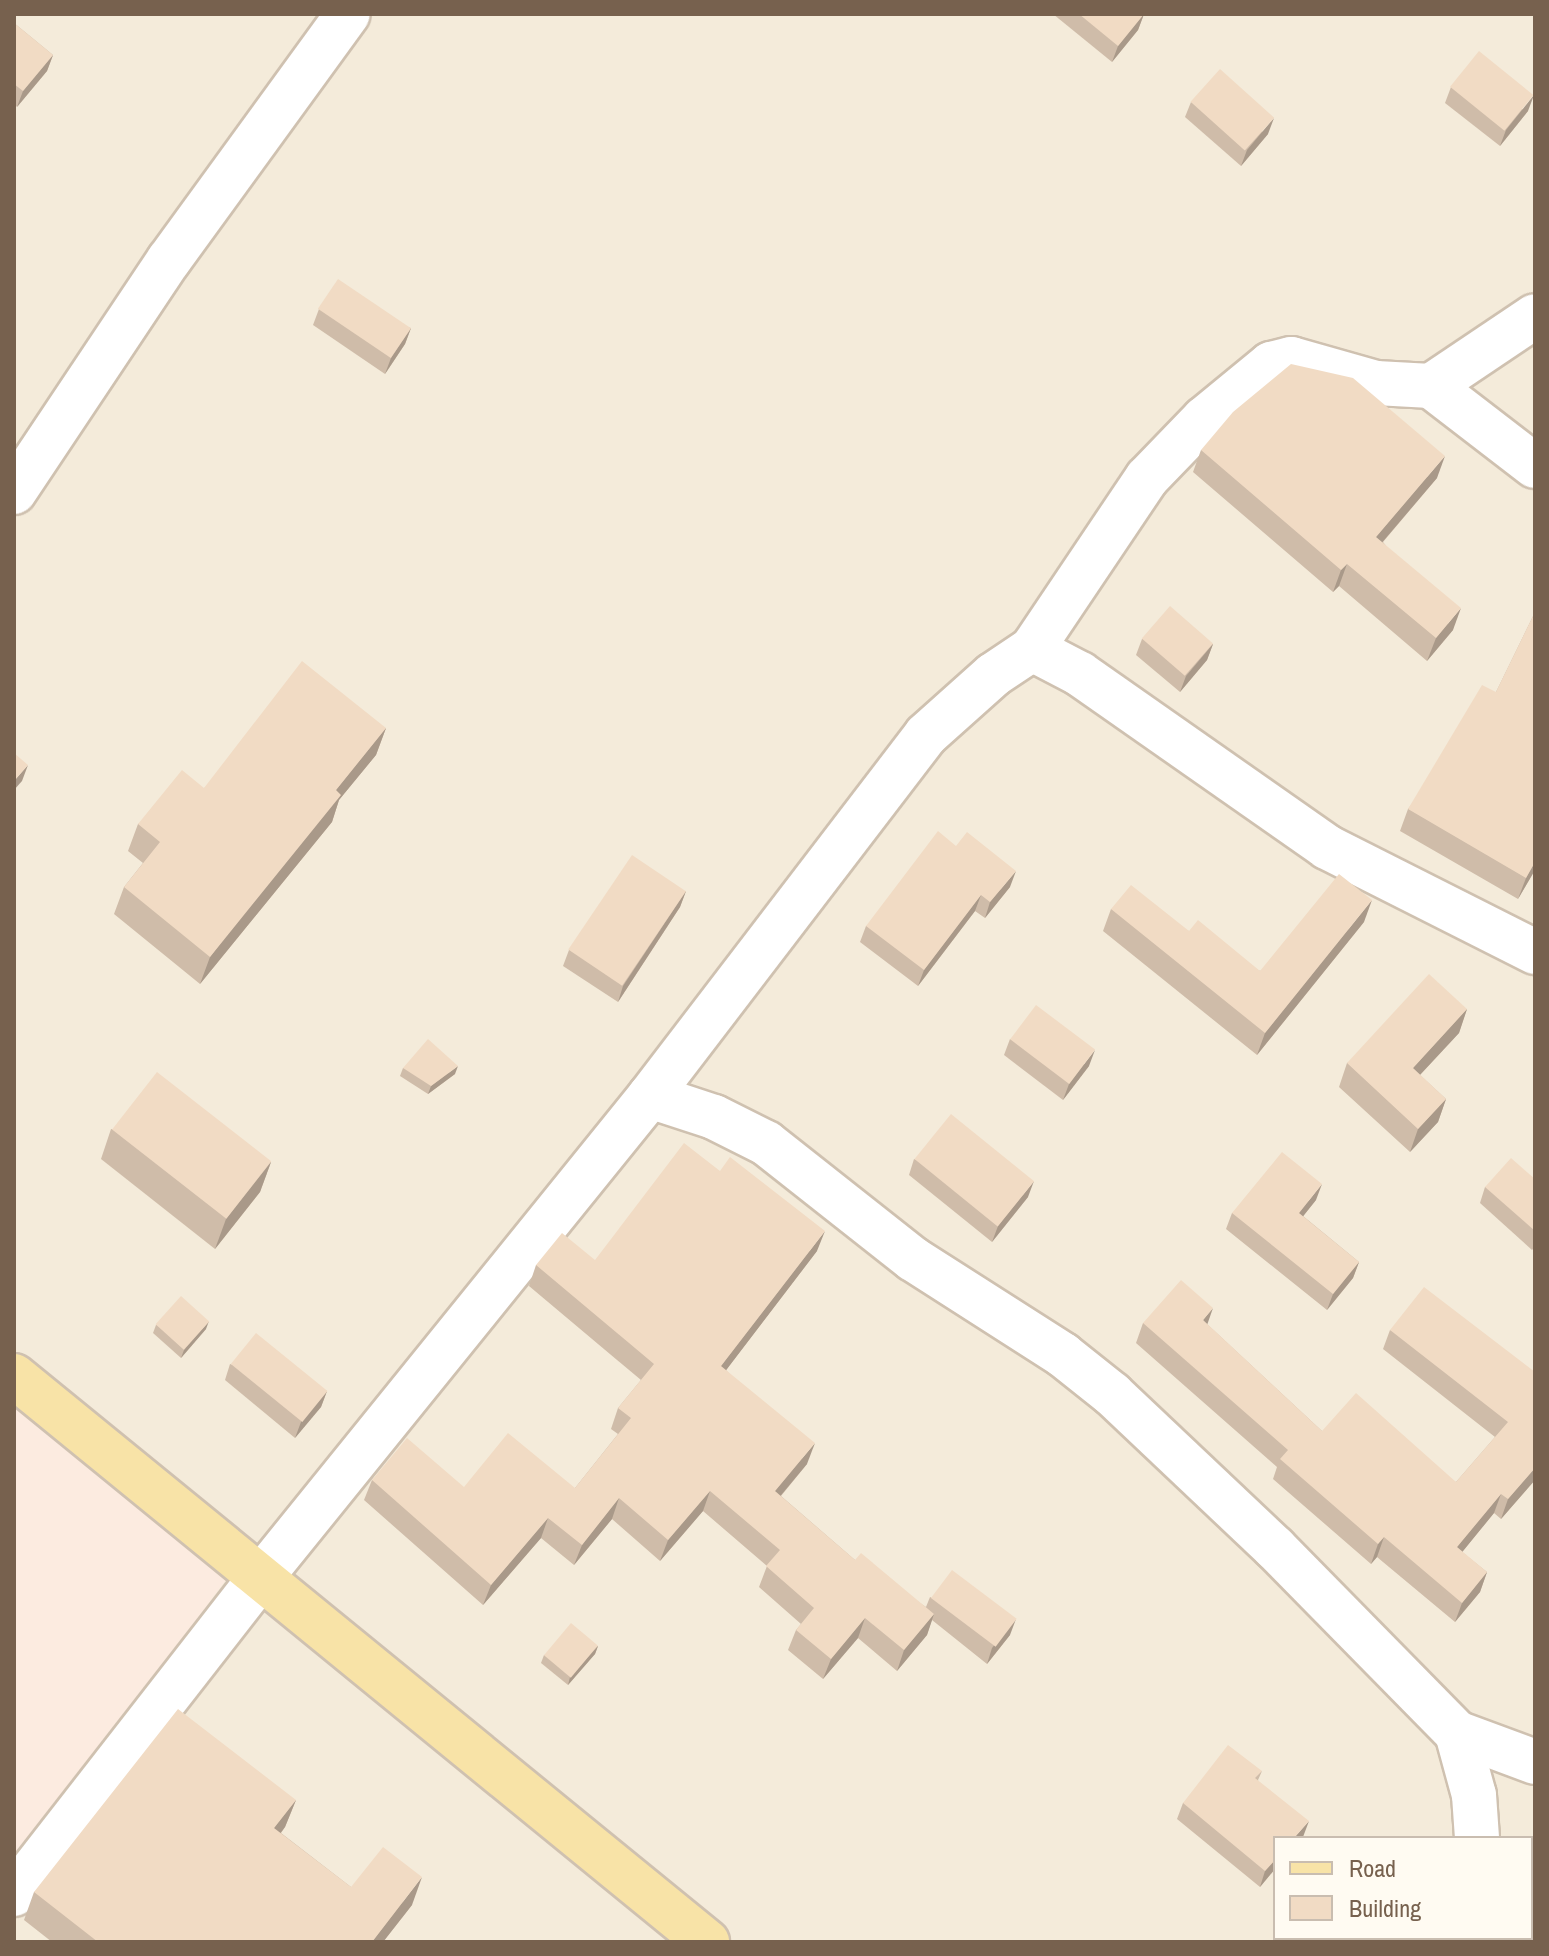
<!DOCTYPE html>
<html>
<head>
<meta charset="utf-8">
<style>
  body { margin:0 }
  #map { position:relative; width:1549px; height:1956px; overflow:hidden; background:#fcf8eb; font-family:"Archivo Narrow",sans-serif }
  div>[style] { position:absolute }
  .residential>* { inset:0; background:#f4ebda }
  .commercial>* { inset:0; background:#fcebe0 }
  .roads { filter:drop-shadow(2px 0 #cfc1b0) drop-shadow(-2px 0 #cfc1b0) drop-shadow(0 2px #cfc1b0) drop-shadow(0 -2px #cfc1b0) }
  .minor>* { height:44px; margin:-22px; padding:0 22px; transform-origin:22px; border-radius:22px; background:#fff }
  .major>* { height:44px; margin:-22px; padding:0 22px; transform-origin:22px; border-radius:22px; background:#f8e3a7 }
  .wall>* { inset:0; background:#cfbca9; transform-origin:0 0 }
  .shaded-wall>* { inset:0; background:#a99989 }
  .building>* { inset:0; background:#f1dbc4; transform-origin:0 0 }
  span { translate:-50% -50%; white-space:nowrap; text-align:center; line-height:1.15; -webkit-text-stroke:6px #fffbf2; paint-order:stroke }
  .frame { position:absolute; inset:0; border:16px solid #77614e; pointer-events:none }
  .legend { position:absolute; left:1273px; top:1836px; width:260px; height:104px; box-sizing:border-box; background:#fffbf2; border:2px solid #c9bdb0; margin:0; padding:10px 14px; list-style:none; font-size:24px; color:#77614e }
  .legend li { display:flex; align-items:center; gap:16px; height:40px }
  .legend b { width:40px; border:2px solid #c9bdb0 }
</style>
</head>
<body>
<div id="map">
  <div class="residential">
    <i style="clip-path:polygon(evenodd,14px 14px,1535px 14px,1535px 1942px,14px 1942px,14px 14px,1275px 1838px,1531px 1838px,1531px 1938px,1275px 1938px,1275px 1838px)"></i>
  </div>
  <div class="commercial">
    <i style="clip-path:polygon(14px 1391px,234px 1569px,14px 1868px)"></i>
  </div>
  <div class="roads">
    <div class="minor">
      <i style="left:1431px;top:386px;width:131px;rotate:37.6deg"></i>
      <i style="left:14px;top:492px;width:279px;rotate:-56.3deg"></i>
      <i style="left:169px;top:260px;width:304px;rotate:-54deg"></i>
      <i style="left:1032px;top:649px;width:54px;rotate:27.5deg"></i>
      <i style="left:1080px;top:674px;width:302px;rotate:35deg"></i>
      <i style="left:1327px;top:847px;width:233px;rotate:26.8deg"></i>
      <i style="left:650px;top:1096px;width:67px;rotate:18.2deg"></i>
      <i style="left:714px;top:1117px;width:58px;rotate:26.6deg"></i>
      <i style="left:766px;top:1143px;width:187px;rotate:38.3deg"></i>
      <i style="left:913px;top:1259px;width:178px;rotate:32.6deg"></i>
      <i style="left:1063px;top:1355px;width:63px;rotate:38.5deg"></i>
      <i style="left:1112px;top:1394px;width:224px;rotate:43.4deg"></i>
      <i style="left:1275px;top:1548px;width:260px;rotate:45.5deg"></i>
      <i style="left:1457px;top:1733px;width:83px;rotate:20.4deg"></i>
      <i style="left:1457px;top:1733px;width:64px;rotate:74.7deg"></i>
      <i style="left:1474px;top:1795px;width:43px;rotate:86deg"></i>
      <i style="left:14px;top:1894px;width:403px;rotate:-52.1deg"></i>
      <i style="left:262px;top:1576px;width:617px;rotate:-51.05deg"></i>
      <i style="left:650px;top:1096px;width:454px;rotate:-52.6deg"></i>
      <i style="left:926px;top:735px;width:90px;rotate:-41.8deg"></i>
      <i style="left:993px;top:675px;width:47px;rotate:-33.7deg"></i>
      <i style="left:1032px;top:649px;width:206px;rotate:-56.1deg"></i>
      <i style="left:1147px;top:478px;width:82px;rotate:-46deg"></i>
      <i style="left:1204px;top:419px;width:87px;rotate:-39.4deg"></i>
      <i style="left:1271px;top:364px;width:21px;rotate:-14deg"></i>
      <i style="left:1291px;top:359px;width:88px;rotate:15.8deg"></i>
      <i style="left:1376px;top:383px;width:55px;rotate:3.1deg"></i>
      <i style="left:1431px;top:386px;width:125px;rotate:-33.9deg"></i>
      <i style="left:1405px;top:1942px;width:5px;rotate:-53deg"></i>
    </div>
    <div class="major">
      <i style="left:14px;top:1376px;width:895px;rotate:39.24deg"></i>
    </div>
  </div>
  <div class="wall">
    <i style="clip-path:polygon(1053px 14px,1144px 14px,1138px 30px,1112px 62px)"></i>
    <i style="clip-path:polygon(14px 23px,53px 55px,47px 71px,17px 107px,14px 104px)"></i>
    <i style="clip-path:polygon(1451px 87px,1528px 111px,1500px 146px,1445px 103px)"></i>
    <i style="clip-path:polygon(1191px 102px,1268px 134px,1241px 166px,1185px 117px)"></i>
    <i style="clip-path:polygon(319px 309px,411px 328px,405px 344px,385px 374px,313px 325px)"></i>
    <i style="clip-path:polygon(1201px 450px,1437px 478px,1383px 542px,1453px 630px,1427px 661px,1339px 586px,1333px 592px,1193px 472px)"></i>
    <i style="clip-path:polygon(1535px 612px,1535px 870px,1518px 899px,1400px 831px,1408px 809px,1496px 692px)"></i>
    <i style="clip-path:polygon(1142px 639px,1213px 644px,1207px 660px,1180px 692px,1136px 655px)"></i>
    <i style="clip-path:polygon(386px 728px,376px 755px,339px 800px,332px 822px,200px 984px,114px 914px,124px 887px,143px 863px,128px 851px,138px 824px,204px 788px)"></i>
    <i style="clip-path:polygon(1010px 887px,985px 918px,975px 911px,918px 986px,860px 942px,866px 926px)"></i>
    <i style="clip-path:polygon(686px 891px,680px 907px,618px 1002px,563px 966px,569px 950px)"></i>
    <i style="clip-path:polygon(1111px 909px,1189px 931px,1260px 971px,1364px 922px,1257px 1055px,1103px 931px)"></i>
    <i style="clip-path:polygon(1467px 1009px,1459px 1033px,1420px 1075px,1446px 1099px,1438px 1122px,1410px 1152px,1339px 1087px,1347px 1063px)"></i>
    <i style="clip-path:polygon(1010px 1039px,1089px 1066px,1063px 1100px,1004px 1055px)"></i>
    <i style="clip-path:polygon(403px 1068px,455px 1074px,428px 1094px,400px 1076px)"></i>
    <i style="clip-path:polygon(111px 1129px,271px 1162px,260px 1192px,215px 1249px,101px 1159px)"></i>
    <i style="clip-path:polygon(914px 1159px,1028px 1197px,992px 1242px,909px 1175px)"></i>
    <i style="clip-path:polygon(1535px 1179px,1535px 1247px,1532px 1250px,1480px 1203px,1485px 1187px)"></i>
    <i style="clip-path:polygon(1316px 1200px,1303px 1216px,1359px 1262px,1353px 1278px,1327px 1310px,1226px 1229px,1232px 1213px)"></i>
    <i style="clip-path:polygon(817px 1251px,726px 1370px,807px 1464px,781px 1496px,855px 1560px,926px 1607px,930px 1597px,1010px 1635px,987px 1664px,932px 1620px,927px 1635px,897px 1671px,858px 1638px,823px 1679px,788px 1650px,796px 1630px,801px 1624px,759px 1587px,767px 1566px,703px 1511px,660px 1561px,612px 1519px,574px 1565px,541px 1538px,483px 1605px,364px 1500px,372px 1480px,464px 1487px,575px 1488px,618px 1434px,611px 1429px,618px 1408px,641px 1380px,529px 1286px,536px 1265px,595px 1260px)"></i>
    <i style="clip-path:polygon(1143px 1323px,1207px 1324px,1322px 1431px,1456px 1482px,1495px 1437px,1383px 1349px,1390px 1330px,1535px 1372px,1535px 1480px,1501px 1519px,1494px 1513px,1462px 1552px,1487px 1572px,1480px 1592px,1455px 1622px,1377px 1557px,1371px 1564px,1273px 1479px,1277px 1467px,1136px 1343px)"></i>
    <i style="clip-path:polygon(156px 1325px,206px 1329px,181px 1358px,153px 1333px)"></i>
    <i style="clip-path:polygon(230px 1364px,327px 1391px,321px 1407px,295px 1438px,225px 1380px)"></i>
    <i style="clip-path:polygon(598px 1646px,595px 1654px,568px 1685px,541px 1663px,544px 1655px)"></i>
    <i style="clip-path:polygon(1262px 1771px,1258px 1780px,1275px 1838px,1275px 1869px,1260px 1887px,1177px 1819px,1183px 1803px)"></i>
    <i style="clip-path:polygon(296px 1800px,285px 1827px,281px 1833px,351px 1887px,412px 1905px,383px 1942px,52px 1942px,24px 1920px,34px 1892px)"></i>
    <i style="left:1531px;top:1856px;width:4px;height:69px"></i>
  </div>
  <div class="shaded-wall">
    <i style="clip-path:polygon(1144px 14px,1138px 30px,1112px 62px,1118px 46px)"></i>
    <i style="clip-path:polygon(53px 55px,47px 71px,17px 107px,23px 91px)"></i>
    <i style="clip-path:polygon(1534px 95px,1528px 111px,1500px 146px,1506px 130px)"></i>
    <i style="clip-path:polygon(1274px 118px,1268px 134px,1241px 166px,1247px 150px)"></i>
    <i style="clip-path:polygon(411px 328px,405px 344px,385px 374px,391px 358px)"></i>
    <i style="clip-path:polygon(1445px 456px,1437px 478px,1368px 559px,1376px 537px)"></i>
    <i style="clip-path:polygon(1347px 564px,1339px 586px,1333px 592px,1341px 570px)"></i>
    <i style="clip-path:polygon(1461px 608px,1453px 630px,1427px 661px,1436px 638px)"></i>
    <i style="clip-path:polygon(1213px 644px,1207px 660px,1180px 692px,1186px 676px)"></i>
    <i style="clip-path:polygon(386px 728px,376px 755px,339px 800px,332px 822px,200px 984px,210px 957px,336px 790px)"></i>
    <i style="clip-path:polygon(28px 765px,22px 781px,14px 790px,14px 781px)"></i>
    <i style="clip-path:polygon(1535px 862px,1535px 870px,1518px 899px,1526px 878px)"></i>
    <i style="clip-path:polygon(1016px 871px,1010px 887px,985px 918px,990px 902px)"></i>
    <i style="clip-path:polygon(686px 891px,680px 907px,618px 1002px,623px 986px)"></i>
    <i style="clip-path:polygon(981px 895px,975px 911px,918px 986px,924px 970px)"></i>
    <i style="clip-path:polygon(1372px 900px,1364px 922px,1257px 1055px,1265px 1033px)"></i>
    <i style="clip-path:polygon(1467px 1009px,1459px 1033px,1404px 1092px,1413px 1068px)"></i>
    <i style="clip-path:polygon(1095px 1050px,1089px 1066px,1063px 1100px,1069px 1084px)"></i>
    <i style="clip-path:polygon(458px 1066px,455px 1074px,428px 1094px,431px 1086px)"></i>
    <i style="clip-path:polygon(1446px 1099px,1438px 1122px,1410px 1152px,1418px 1129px)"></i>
    <i style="clip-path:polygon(271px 1162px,260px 1192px,215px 1249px,226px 1219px)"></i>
    <i style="clip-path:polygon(1034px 1181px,1028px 1197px,992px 1242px,998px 1226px)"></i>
    <i style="clip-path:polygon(1322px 1184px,1316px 1200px,1293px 1229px,1299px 1213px)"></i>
    <i style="clip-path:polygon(825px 1231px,817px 1251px,714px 1386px,721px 1366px)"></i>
    <i style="clip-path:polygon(1359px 1262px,1353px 1278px,1327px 1310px,1333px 1294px)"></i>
    <i style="clip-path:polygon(1213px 1308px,1206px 1328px,1203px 1320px)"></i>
    <i style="clip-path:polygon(209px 1321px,206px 1329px,181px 1358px,184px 1350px)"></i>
    <i style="clip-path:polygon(327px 1391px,321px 1407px,295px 1438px,301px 1422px)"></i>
    <i style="clip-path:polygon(815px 1443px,807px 1464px,767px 1512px,775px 1491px)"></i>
    <i style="clip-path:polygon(1535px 1468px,1535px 1480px,1501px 1519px,1508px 1499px)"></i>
    <i style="clip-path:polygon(710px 1491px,703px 1511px,660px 1561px,668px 1540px)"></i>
    <i style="clip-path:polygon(1501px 1494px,1494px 1513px,1450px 1567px,1457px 1547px)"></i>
    <i style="clip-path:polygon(619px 1498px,612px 1519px,574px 1565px,582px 1545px)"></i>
    <i style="clip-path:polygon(548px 1518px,541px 1538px,483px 1605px,491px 1585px)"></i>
    <i style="clip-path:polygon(1384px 1537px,1377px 1557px,1371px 1564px,1378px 1544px)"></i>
    <i style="clip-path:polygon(1487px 1572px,1480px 1592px,1455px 1622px,1462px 1603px)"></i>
    <i style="clip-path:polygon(934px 1614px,927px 1635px,897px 1671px,904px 1650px)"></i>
    <i style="clip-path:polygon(865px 1618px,858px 1638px,823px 1679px,831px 1659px)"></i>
    <i style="clip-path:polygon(1016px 1619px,1010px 1635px,987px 1664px,992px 1648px)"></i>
    <i style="clip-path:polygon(598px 1646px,595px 1654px,568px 1685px,570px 1677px)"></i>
    <i style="clip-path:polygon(296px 1800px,285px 1827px,264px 1855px,274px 1828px)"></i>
    <i style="clip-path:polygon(1309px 1821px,1303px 1837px,1294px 1838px)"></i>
    <i style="clip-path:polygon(1275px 1860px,1275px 1869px,1260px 1887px,1265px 1871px)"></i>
    <i style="clip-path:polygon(422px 1877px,412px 1905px,383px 1942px,372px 1942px)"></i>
  </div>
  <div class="building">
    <i style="clip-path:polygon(1079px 14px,1144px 14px,1118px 46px)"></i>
    <i style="clip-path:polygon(14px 23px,53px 55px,23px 91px,14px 84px)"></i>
    <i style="left:1479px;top:51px;width:70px;height:46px;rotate:39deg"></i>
    <i style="left:1220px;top:69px;width:73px;height:44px;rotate:42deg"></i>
    <i style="left:338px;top:279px;width:88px;height:36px;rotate:34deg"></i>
    <i style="clip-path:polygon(1291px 364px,1353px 378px,1445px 456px,1376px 537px,1461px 608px,1436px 638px,1347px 564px,1341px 570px,1201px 450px,1233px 412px)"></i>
    <i style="left:1170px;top:606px;width:57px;height:43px;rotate:41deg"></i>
    <i style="clip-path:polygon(1535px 612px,1535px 862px,1526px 878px,1408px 809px,1482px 685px,1496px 692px)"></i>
    <i style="clip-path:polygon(302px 661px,386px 728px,336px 790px,341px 795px,210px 957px,124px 887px,160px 842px,138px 824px,182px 770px,204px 788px)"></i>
    <i style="clip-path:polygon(14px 753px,28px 765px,14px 781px)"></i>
    <i style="clip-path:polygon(938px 831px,956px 846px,967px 832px,1016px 871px,990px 902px,981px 895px,924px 970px,866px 926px)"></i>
    <i style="left:632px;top:855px;width:65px;height:114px;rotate:34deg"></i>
    <i style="clip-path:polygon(1339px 874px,1372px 900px,1265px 1033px,1111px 909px,1131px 885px,1189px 931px,1198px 920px,1260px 971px)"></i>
    <i style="clip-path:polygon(1429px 974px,1467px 1009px,1413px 1068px,1446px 1099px,1418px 1129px,1347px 1063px)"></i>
    <i style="left:1036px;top:1005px;width:74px;height:43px;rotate:37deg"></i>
    <i style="clip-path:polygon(428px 1039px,458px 1066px,431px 1086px,403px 1068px)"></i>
    <i style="left:157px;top:1072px;width:145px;height:73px;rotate:38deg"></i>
    <i style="left:951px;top:1114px;width:107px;height:58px;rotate:39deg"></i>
    <i style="clip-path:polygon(684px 1143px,720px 1171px,730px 1157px,825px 1231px,721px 1366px,815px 1443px,775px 1491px,855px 1560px,861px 1553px,934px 1614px,904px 1650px,865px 1618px,831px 1659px,796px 1630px,814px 1608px,766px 1566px,780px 1550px,710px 1491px,668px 1540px,619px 1498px,582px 1545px,548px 1518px,491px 1585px,372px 1480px,407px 1438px,464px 1487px,508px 1433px,575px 1488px,631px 1418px,618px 1408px,654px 1364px,536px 1265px,562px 1233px,595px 1260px)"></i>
    <i style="clip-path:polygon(1282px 1152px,1322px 1184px,1299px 1213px,1359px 1262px,1333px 1294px,1232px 1213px)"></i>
    <i style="clip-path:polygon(1511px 1158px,1535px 1179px,1535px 1231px,1485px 1187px)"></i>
    <i style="clip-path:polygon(1181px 1280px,1213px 1308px,1203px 1320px,1322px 1431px,1356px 1393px,1456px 1482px,1508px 1422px,1390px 1330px,1424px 1287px,1535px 1372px,1535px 1468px,1508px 1499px,1501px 1494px,1457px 1547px,1487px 1572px,1462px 1603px,1384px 1537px,1378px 1544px,1280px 1459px,1288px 1450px,1143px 1323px)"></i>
    <i style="left:181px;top:1296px;width:38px;height:38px;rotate:42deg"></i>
    <i style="left:256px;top:1333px;width:92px;height:40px;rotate:39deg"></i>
    <i style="left:952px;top:1570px;width:81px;height:35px;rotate:37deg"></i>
    <i style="left:571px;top:1623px;width:35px;height:42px;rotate:40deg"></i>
    <i style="clip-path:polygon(178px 1709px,296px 1800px,274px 1828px,351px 1887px,383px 1847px,422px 1877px,372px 1942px,98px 1942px,34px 1892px)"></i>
    <i style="clip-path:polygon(1228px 1745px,1262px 1771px,1255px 1778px,1309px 1821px,1294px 1838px,1275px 1838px,1275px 1860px,1265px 1871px,1183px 1803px)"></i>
    <i style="left:1531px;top:1856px;width:4px;height:41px"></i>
  </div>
  <div class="frame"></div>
  <ul class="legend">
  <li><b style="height:10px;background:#f8e3a7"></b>Road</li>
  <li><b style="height:22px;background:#f1dbc4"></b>Building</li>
  </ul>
</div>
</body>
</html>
